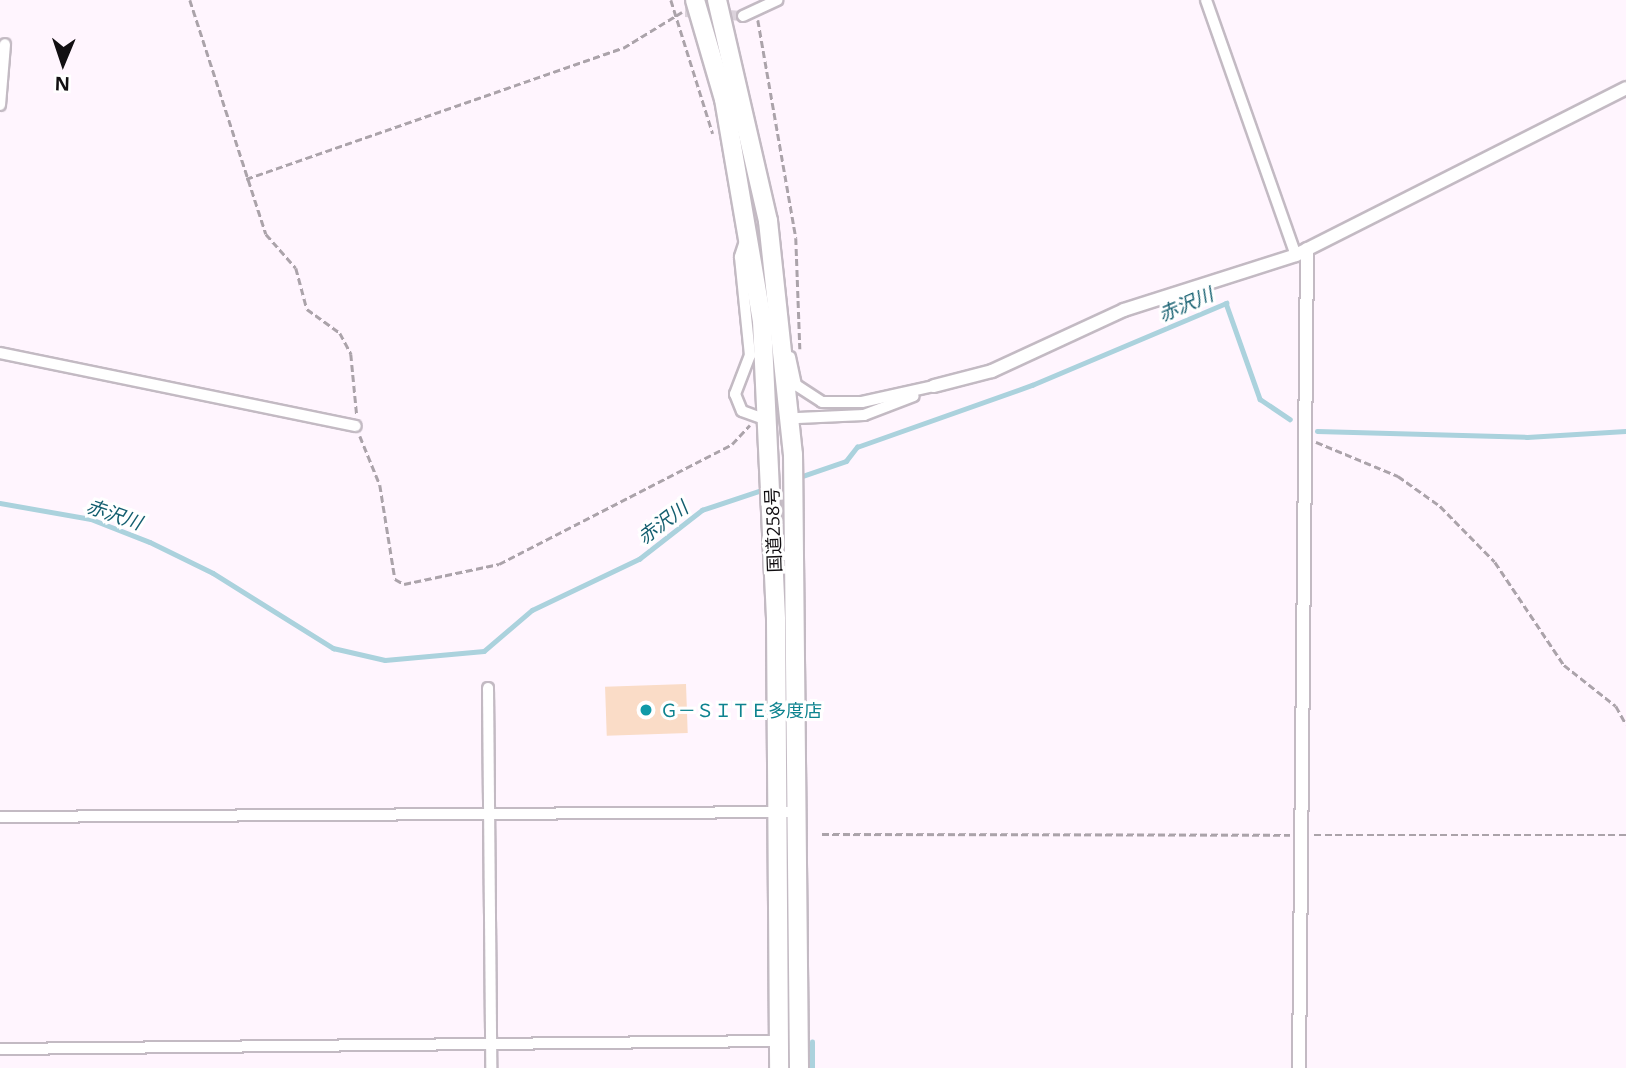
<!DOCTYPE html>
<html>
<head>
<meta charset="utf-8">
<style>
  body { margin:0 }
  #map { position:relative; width:1626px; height:1068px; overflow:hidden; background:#fff5fe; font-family:"Open Sans","Noto Sans JP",sans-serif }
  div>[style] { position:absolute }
  .stream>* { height:4.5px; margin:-2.25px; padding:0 2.25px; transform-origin:2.25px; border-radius:2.25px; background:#abd2dd }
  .building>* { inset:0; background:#fadcc7; transform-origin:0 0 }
  .minor-tunnel>* { height:10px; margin-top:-5px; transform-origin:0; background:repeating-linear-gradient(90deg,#dbd2db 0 10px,transparent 0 15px) }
  .path>* { height:2.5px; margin-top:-1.25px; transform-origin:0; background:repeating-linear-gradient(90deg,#aba3aa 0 7px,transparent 0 10.5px) }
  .roads { filter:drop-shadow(2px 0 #c3bac3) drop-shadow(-2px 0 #c3bac3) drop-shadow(0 2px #c3bac3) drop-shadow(0 -2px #c3bac3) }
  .minor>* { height:10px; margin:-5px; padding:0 5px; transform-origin:5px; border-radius:5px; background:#fff }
  .tertiary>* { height:12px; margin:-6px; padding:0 6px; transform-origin:6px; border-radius:6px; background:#fff }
  .trunk>* { height:18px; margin:-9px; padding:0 9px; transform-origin:9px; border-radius:9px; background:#fff }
  .dots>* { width:19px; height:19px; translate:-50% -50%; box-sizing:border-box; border:4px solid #fff; border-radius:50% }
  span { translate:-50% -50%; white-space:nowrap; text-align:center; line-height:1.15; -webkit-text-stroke:6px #fff; paint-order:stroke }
  .street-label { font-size:18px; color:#120f12 }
  .culture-label { font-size:18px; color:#0d838f }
  .left { translate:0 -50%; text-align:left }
  .water-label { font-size:19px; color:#135e6f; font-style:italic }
  .north { position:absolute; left:28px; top:28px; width:70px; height:70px; -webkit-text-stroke:5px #fff; paint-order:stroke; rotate:182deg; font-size:19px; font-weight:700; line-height:28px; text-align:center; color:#120f12 }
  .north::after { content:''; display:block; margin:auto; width:24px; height:32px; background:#120f12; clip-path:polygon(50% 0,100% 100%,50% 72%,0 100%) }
</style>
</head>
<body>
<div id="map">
  <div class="stream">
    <i style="left:1317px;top:431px;width:210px;rotate:1.6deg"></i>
    <i style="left:1527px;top:437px;width:99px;rotate:-3.5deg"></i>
    <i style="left:797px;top:478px;width:52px;rotate:-19.1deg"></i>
    <i style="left:846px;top:461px;width:18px;rotate:-52deg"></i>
    <i style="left:857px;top:447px;width:186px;rotate:-19.5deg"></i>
    <i style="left:1032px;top:385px;width:211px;rotate:-22.9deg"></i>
    <i style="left:1226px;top:303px;width:102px;rotate:70.5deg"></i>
    <i style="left:1260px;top:399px;width:36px;rotate:34deg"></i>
    <i style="left:0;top:503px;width:92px;rotate:10deg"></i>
    <i style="left:91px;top:519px;width:63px;rotate:21.3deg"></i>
    <i style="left:150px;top:542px;width:70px;rotate:26.2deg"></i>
    <i style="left:213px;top:573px;width:142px;rotate:32deg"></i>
    <i style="left:333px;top:648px;width:53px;rotate:13deg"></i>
    <i style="left:385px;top:660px;width:99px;rotate:-5.2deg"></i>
    <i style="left:484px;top:651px;width:63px;rotate:-40.5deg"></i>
    <i style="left:532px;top:610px;width:119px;rotate:-25.5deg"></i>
    <i style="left:639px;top:559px;width:80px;rotate:-37.9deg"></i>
    <i style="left:702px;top:510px;width:66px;rotate:-18.4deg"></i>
    <i style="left:812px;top:1068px;width:26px;rotate:-90deg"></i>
  </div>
  <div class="building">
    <i style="left:686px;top:684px;width:49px;height:81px;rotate:88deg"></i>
  </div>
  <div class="minor-tunnel">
    <i style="left:685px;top:12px;width:58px;rotate:3.9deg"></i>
  </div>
  <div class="path">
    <i style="left:190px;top:0;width:246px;rotate:72deg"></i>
    <i style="left:266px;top:234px;width:45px;rotate:48.6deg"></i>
    <i style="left:296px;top:268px;width:42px;rotate:75deg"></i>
    <i style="left:307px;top:309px;width:41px;rotate:36deg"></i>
    <i style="left:340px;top:333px;width:24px;rotate:62deg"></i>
    <i style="left:351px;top:354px;width:62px;rotate:84.5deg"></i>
    <i style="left:671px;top:0;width:140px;rotate:72.6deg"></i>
    <i style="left:758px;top:20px;width:221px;rotate:80.1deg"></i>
    <i style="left:796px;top:238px;width:111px;rotate:87.9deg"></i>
    <i style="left:246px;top:179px;width:399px;rotate:-19.2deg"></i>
    <i style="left:623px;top:48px;width:69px;rotate:-31.4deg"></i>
    <i style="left:360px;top:436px;width:53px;rotate:67.8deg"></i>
    <i style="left:380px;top:485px;width:95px;rotate:80.9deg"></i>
    <i style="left:395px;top:579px;width:10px;rotate:29deg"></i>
    <i style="left:404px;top:584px;width:97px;rotate:-11.9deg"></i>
    <i style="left:499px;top:564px;width:262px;rotate:-27.2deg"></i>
    <i style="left:732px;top:444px;width:26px;rotate:-47deg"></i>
    <i style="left:1316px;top:442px;width:89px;rotate:22.5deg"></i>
    <i style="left:1398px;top:476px;width:52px;rotate:35.5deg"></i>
    <i style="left:1440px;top:506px;width:78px;rotate:45.5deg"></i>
    <i style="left:1495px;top:562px;width:124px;rotate:56.2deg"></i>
    <i style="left:1564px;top:665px;width:66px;rotate:38.3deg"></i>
    <i style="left:1616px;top:706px;width:21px;rotate:61deg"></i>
    <i style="left:822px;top:834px;width:468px;rotate:0.1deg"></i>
    <i style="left:1314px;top:835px;width:312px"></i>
  </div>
  <div class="roads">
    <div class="minor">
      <i style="left:1206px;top:0;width:270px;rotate:70.6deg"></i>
      <i style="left:743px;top:16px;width:38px;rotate:-25deg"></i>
      <i style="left:0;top:105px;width:61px;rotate:-85.3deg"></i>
      <i style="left:746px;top:238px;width:20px;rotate:108deg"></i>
      <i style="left:740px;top:257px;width:99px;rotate:84.2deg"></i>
      <i style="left:750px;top:355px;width:42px;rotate:111deg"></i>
      <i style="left:735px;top:394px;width:18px;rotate:68deg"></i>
      <i style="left:742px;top:411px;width:23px;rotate:20deg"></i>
      <i style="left:0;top:353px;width:363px;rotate:11.6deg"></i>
      <i style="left:790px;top:357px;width:29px;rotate:78deg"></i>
      <i style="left:796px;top:385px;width:31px;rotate:33deg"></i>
      <i style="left:822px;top:402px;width:40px"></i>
      <i style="left:862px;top:402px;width:74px;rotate:-12.5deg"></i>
      <i style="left:798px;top:418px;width:66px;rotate:-2.6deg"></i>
      <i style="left:864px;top:415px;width:53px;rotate:-20.8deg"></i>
      <i style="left:488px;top:688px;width:380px;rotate:89.5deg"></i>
      <i style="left:0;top:817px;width:797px;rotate:-0.36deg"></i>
      <i style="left:0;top:1049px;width:779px;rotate:-0.59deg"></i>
    </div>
    <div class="tertiary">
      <i style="left:934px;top:386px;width:60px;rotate:-14.5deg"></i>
      <i style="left:992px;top:371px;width:145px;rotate:-24.8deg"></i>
      <i style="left:1124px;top:310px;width:181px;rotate:-17.7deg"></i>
      <i style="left:1296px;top:255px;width:370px;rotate:-26.8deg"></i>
      <i style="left:1299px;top:1068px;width:819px;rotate:-89.44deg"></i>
    </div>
    <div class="trunk">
      <i style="left:695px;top:0;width:103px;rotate:73.7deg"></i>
      <i style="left:724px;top:99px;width:225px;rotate:80.3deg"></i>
      <i style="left:762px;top:321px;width:299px;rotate:87.3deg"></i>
      <i style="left:776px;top:620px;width:448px;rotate:89.6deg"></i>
      <i style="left:717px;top:0;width:227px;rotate:77deg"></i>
      <i style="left:768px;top:221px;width:234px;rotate:83.9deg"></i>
      <i style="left:793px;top:454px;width:614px;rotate:89.44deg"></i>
    </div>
  </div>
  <div class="dots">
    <i style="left:646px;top:710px;background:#0f9aa8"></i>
  </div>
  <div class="street-label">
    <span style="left:773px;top:530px;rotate:-92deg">国道258号</span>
  </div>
  <div class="culture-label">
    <span class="left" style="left:660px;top:710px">Ｇ－ＳＩＴＥ多度店</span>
  </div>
  <div class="water-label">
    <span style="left:1186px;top:305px;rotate:-23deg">赤沢川</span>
    <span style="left:114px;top:515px;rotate:19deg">赤沢川</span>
    <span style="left:663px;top:523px;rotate:-37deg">赤沢川</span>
  </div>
  <div class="north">N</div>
</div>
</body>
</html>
